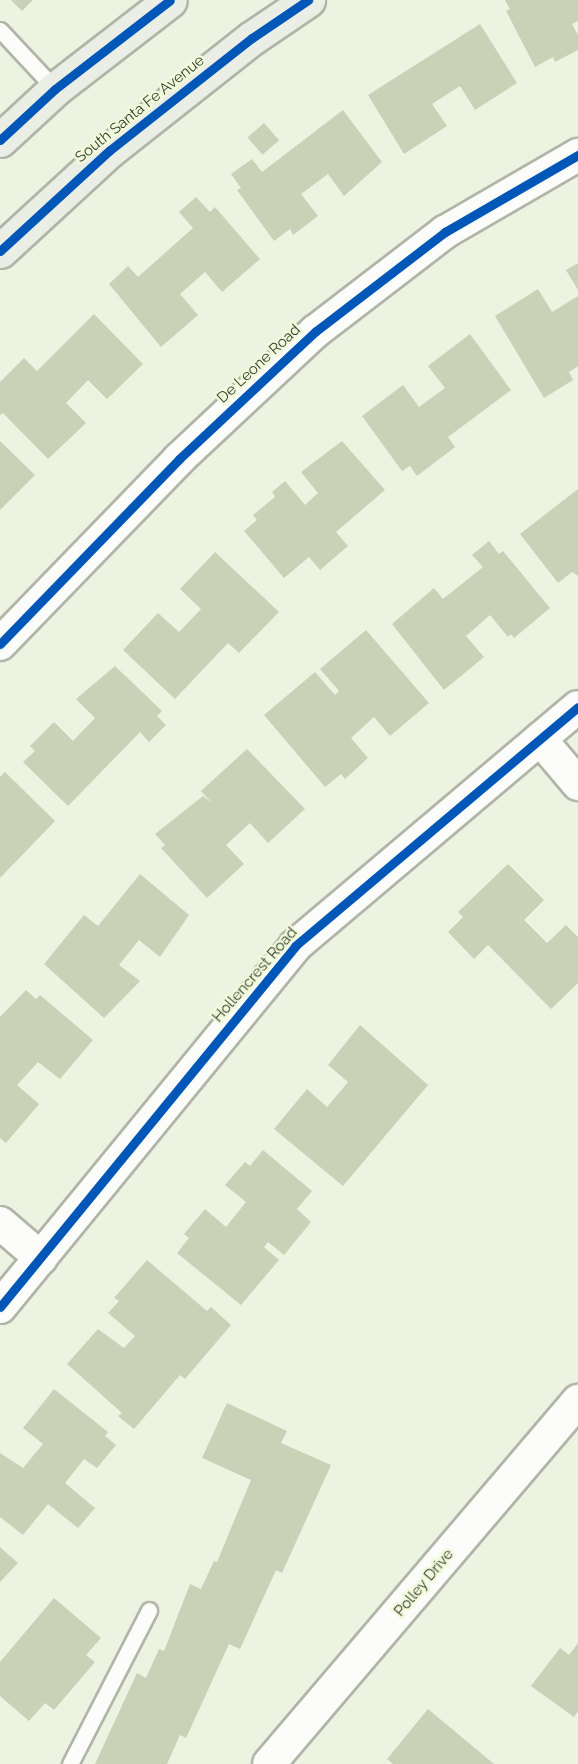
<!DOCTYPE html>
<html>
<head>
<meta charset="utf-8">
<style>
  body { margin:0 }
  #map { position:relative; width:578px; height:1764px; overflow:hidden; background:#edf3e1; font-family:Raleway,sans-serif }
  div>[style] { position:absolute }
  .building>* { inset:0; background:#c9d1b6; transform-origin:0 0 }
  .roads { filter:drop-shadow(2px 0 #b1b5a8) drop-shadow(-2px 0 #b1b5a8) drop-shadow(0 2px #b1b5a8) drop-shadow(0 -2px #b1b5a8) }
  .lane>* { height:15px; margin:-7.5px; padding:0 7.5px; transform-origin:7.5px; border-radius:7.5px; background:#fcfdfa }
  .street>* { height:32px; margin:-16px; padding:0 16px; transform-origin:16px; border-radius:16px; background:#fcfdfa }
  .primary>* { height:33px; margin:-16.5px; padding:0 16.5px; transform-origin:16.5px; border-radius:16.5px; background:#ebeee4 }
  .cycleway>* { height:9px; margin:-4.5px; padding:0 4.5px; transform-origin:4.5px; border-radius:4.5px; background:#0057b8 }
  span { translate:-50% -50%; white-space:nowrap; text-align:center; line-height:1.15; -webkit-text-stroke:5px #f0fada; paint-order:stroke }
  .street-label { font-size:15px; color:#373b2f }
</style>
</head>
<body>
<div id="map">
  <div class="building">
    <i style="clip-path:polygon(11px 0,33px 0,22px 11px)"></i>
    <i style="clip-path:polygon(505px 0,578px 0,578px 21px,572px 24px,578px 35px,578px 50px,555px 62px,553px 57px,535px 67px,506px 11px,510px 9px)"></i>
    <i style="clip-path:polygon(480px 24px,517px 83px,475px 110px,460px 86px,432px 104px,447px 126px,404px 154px,368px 95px)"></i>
    <i style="clip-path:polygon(343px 110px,382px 162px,344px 196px,328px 174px,301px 194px,318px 216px,293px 235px,290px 229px,274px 241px,237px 190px,241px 188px,231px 174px,252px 159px,262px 172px)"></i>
    <i style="left:264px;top:123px;width:23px;height:22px;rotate:49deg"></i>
    <i style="clip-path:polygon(196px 197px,210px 212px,215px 207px,260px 259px,222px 292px,205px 272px,180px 294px,198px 315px,161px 347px,109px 284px,128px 266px,138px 277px,193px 228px,179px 212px)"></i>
    <i style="clip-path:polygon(578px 263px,578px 290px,566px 270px)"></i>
    <i style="clip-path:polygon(538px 289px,552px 312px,578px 296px,578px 366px,569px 372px,573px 380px,544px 398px,495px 316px)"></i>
    <i style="clip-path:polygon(94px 314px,143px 364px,107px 399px,88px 380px,66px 403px,86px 423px,48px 459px,3px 413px,0 415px,0 382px,24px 358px,37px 371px)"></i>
    <i style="clip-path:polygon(470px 334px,511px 390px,448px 437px,455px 447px,417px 476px,410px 466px,402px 471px,362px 416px,403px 385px,419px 407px,445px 388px,428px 366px)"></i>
    <i style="clip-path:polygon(0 441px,35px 475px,0 510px)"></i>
    <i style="clip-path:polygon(342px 441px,385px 490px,336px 532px,348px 546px,320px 570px,309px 557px,284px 578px,244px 531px,257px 520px,253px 515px,275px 497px,272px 492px,285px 481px,305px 505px,318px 493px,301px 472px)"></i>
    <i style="clip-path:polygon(578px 489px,578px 576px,572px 572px,558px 583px,520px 534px)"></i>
    <i style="clip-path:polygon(489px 541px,499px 554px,503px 551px,550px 608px,514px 638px,511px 634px,508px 637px,490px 615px,466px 636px,484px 657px,444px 690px,392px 624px,434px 588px,443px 599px,483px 567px,472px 555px)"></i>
    <i style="clip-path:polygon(215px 552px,279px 612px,239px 653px,228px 643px,175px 699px,123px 650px,158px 613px,179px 632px,201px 609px,180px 589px)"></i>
    <i style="clip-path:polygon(366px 630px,429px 703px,390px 736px,374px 717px,351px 738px,368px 758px,345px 779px,341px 774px,325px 787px,264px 715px,315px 672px,335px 695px,339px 691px,320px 669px)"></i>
    <i style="clip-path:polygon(115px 666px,162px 711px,157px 716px,166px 725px,149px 742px,140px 732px,68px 806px,23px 762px,35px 751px,30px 746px,54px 722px,73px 741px,95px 718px,76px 699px)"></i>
    <i style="clip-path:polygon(247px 749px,305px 809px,268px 843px,250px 823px,226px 845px,244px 864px,207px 898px,161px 848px,165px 845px,155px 834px,203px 796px,212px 803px,201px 791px)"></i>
    <i style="clip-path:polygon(5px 772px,55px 821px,0 878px,0 777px)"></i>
    <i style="clip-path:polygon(508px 864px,544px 900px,524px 920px,547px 943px,566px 925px,578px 937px,578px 983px,551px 1009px,488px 945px,474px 959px,448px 932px,463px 917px,458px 912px)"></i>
    <i style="clip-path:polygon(140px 874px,189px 915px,160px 957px,139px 940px,119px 965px,140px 981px,104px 1018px,44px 964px,84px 915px,98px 926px)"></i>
    <i style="clip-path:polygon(26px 990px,36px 999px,40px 995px,93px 1040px,60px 1079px,38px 1062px,17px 1085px,39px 1104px,6px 1143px,0 1138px,0 1017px)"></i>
    <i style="clip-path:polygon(360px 1025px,428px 1085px,343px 1186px,274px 1129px,307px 1089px,327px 1107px,348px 1082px,328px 1065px)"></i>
    <i style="clip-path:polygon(263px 1150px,312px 1191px,297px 1209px,311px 1222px,284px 1255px,268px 1242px,264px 1247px,279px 1260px,241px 1305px,177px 1253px,189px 1238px,184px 1234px,205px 1209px,226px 1227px,246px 1202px,225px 1185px,245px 1162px,250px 1166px)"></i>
    <i style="clip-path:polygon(147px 1260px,207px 1311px,211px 1307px,231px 1325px,185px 1379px,180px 1375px,134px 1429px,118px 1416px,122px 1413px,67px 1364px,98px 1329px,124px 1348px,135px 1336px,108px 1313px,119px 1301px,114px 1298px)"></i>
    <i style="clip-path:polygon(54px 1389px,108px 1432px,105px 1436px,116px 1445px,97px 1468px,84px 1459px,65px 1483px,95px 1508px,78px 1528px,48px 1504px,23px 1535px,0 1517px,0 1453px,23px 1468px,43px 1444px,23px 1428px)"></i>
    <i style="clip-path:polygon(227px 1403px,287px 1431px,281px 1443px,331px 1465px,282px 1573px,276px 1570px,240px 1649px,229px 1644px,186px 1738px,180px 1735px,167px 1764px,95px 1764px,137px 1673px,146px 1678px,159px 1649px,164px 1651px,190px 1584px,201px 1589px,214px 1561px,217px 1562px,251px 1480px,202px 1458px)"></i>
    <i style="clip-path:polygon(0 1547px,18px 1563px,0 1582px)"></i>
    <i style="clip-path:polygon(54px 1598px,101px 1638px,86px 1655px,95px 1662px,54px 1710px,45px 1703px,29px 1721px,0 1696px,0 1662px)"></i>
    <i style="clip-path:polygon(578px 1643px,578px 1711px,574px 1717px,531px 1686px,560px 1648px,569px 1655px)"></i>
    <i style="clip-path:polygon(428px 1709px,494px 1764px,393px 1764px,387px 1759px)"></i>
  </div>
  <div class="roads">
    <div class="lane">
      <i style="left:0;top:30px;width:81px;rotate:47deg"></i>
      <i style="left:70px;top:1764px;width:173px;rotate:-62.8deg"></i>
    </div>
    <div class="street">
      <i style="left:0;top:644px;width:257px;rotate:-45.9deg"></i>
      <i style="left:179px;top:459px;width:187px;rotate:-43.1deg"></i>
      <i style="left:316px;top:331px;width:163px;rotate:-37.5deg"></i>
      <i style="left:445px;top:232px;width:154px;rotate:-30.1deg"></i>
      <i style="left:540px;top:739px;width:59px;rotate:49.8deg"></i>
      <i style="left:0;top:1223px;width:54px;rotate:40.5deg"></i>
      <i style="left:0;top:1307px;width:466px;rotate:-50.7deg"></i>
      <i style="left:295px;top:946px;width:370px;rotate:-40.2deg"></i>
      <i style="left:269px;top:1764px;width:477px;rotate:-49.6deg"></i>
    </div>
    <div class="primary">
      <i style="left:0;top:140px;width:75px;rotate:-42.8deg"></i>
      <i style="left:55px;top:89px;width:145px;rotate:-37.7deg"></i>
      <i style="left:0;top:251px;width:149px;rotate:-42.6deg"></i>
      <i style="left:110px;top:150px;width:181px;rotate:-38.3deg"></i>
      <i style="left:252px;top:38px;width:68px;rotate:-34.2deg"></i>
    </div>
  </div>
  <div class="cycleway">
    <i style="left:0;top:140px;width:75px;rotate:-42.8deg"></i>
    <i style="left:55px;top:89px;width:145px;rotate:-37.7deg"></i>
    <i style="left:0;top:251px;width:149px;rotate:-42.6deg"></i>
    <i style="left:110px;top:150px;width:181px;rotate:-38.3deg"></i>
    <i style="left:252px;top:38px;width:68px;rotate:-34.2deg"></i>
    <i style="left:0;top:644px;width:257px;rotate:-45.9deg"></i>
    <i style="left:179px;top:459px;width:187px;rotate:-43.1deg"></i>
    <i style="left:316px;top:331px;width:163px;rotate:-37.5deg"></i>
    <i style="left:445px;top:232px;width:154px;rotate:-30.1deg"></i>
    <i style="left:0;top:1307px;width:466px;rotate:-50.7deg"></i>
    <i style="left:295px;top:946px;width:370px;rotate:-40.2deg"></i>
  </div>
  <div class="street-label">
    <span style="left:140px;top:109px;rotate:-39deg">South Santa Fe Avenue</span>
    <span style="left:259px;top:364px;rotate:-43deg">De Leone Road</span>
    <span style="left:255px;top:975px;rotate:-49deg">Hollencrest Road</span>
    <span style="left:424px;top:1583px;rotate:-50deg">Polley Drive</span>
  </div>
</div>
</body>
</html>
